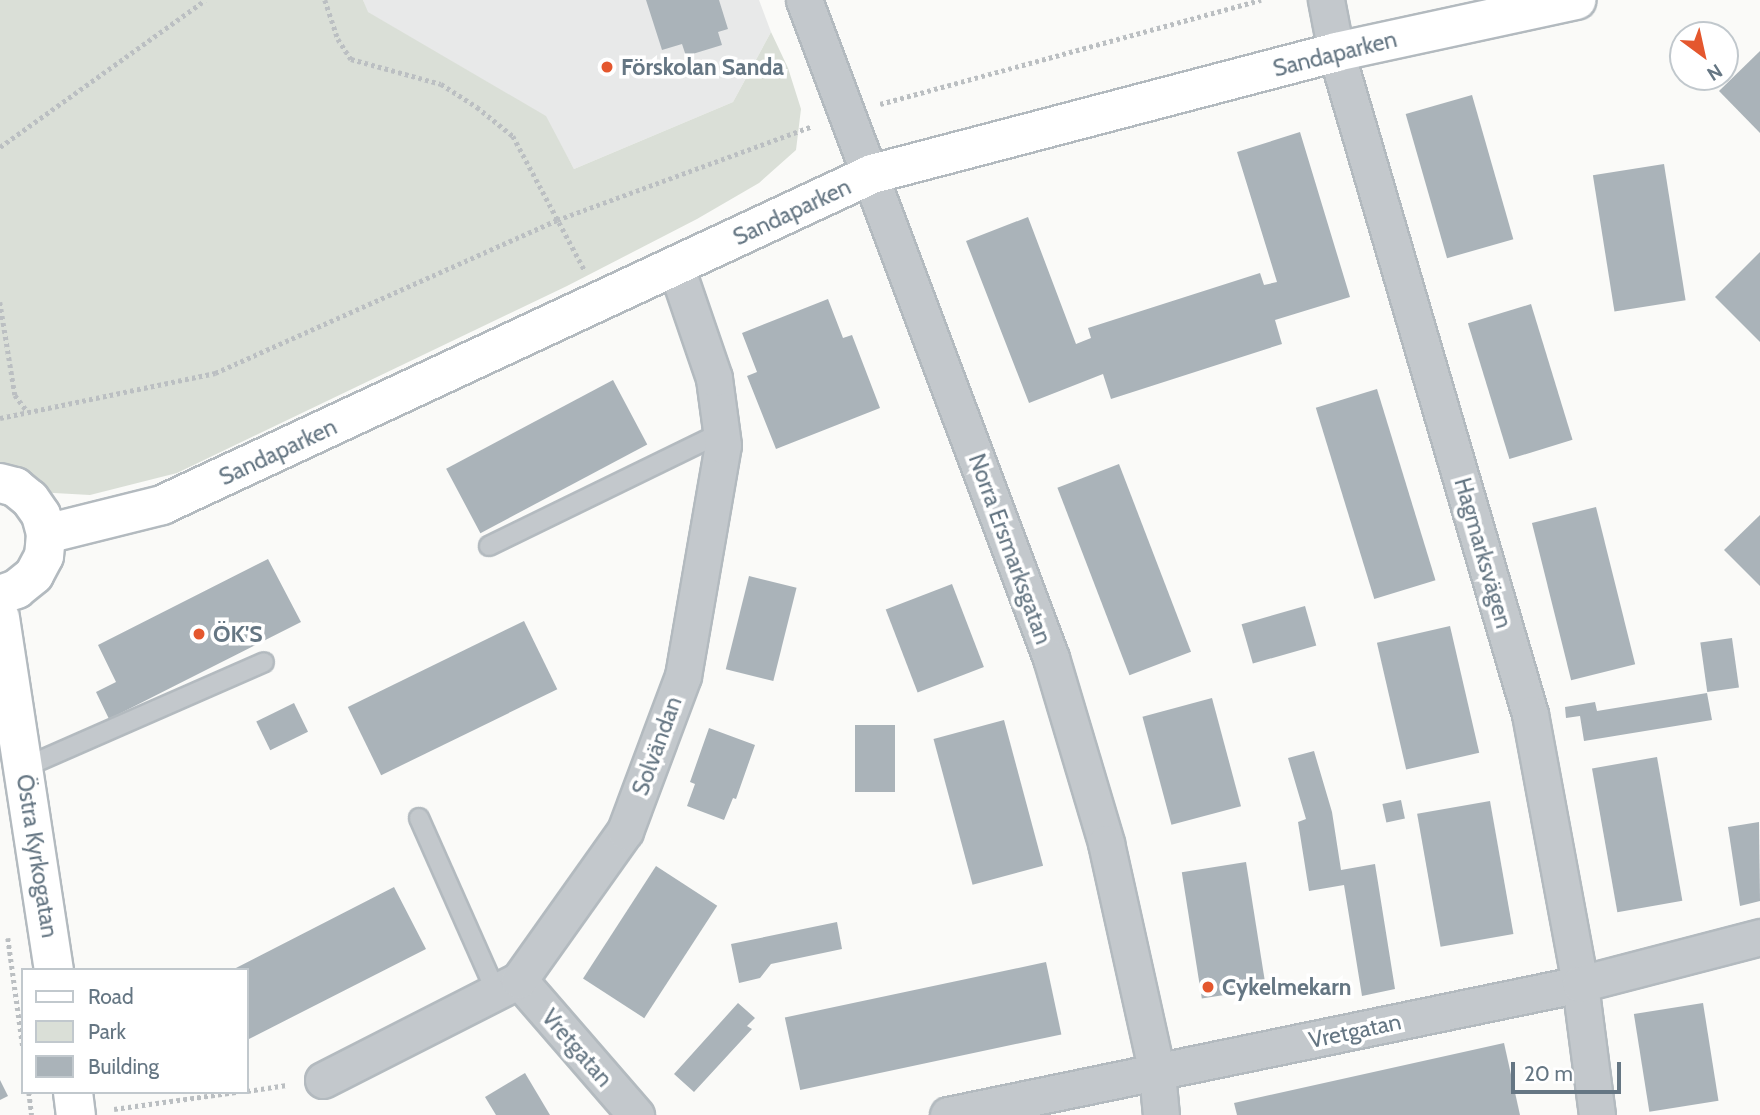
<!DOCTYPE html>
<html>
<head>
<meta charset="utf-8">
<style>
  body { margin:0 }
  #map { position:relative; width:1760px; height:1115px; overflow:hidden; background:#fafaf8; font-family:Cabin,sans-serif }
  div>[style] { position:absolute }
  .built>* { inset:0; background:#e8e9e9 }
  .green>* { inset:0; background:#dadfd7 }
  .building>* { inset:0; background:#aab3b9; transform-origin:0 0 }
  .path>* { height:4.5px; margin-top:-2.25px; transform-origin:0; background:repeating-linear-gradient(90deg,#bbbfc2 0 3.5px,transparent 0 7px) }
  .roads { filter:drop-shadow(2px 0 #b3babf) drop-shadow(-2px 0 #b3babf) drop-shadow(0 2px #b3babf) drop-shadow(0 -2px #b3babf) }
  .lane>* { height:18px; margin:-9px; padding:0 9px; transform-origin:9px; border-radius:9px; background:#c3c8cc }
  .street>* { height:35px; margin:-17.5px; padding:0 17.5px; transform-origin:17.5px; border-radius:17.5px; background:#c3c8cc }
  .secondary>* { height:38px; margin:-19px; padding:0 19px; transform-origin:19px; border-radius:19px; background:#fff }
  .dots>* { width:19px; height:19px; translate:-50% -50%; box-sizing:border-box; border:4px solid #fff; border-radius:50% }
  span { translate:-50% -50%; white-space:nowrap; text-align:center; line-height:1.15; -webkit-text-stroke:7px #fff; paint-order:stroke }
  .street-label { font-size:23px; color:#657683 }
  .poi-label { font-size:23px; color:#657683; font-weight:700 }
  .left { translate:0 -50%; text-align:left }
  .legend { position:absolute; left:21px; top:968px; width:228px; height:126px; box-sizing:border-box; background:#fff; border:2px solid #c1c8cd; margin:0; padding:9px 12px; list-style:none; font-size:21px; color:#657683 }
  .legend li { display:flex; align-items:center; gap:14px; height:35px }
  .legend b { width:35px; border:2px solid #c1c8cd }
  .north { position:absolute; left:1669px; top:21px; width:70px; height:70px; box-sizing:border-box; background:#fff; border:2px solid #c1c8cd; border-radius:50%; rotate:147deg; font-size:19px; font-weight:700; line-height:28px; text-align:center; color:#657683 }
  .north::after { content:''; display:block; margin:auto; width:24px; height:32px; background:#e4572e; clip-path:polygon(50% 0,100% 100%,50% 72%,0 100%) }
  .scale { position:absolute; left:1511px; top:1062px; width:110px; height:32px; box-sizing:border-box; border:4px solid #657683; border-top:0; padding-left:9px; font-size:21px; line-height:24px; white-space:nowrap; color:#657683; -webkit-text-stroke:5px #fff; paint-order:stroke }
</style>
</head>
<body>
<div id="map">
  <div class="built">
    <i style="clip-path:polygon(363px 0,759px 0,771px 32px,733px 102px,574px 169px,545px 116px,367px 12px)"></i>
  </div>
  <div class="green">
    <i style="clip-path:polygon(0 0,363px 0,368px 12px,546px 116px,574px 169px,733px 102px,771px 32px,788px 68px,801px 109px,796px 150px,759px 183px,697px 219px,567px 286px,177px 473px,90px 495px,0 490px)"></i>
  </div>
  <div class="building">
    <i style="clip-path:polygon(646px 0,719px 0,728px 29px,718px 32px,722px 45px,686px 56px,682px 44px,662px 50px)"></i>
    <i style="clip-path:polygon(1760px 51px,1760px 133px,1719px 91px)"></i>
    <i style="left:1472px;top:95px;width:150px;height:69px;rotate:74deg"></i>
    <i style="clip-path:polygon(1300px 132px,1350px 297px,1275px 320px,1282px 344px,1111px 399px,1103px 374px,1029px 403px,966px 241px,1028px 217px,1076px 344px,1091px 338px,1088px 328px,1260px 273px,1264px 285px,1277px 282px,1237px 152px)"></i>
    <i style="left:1664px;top:164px;width:138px;height:72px;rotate:81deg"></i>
    <i style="clip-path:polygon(1760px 252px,1760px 342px,1715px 297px)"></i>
    <i style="clip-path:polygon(828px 299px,843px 338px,852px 335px,880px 408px,776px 449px,747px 376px,757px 372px,742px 333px)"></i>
    <i style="left:1531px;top:304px;width:142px;height:66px;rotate:73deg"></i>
    <i style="left:613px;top:380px;width:73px;height:189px;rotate:62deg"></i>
    <i style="left:1377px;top:389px;width:200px;height:64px;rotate:73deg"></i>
    <i style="left:1119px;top:464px;width:201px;height:66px;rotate:69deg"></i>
    <i style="left:1596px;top:507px;width:162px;height:66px;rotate:76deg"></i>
    <i style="clip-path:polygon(1760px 515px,1760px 586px,1724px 550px)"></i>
    <i style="clip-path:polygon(268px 559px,301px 622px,109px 719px,96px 692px,116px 682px,98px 645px)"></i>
    <i style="left:749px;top:576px;width:49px;height:96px;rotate:14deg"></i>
    <i style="left:952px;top:584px;width:89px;height:71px;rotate:69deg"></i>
    <i style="left:1305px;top:606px;width:41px;height:66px;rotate:74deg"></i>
    <i style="left:524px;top:621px;width:76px;height:196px;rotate:64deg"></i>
    <i style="left:1450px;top:626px;width:130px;height:75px;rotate:77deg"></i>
    <i style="left:1732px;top:638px;width:50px;height:32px;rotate:82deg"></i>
    <i style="clip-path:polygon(1707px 693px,1712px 720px,1584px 741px,1580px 716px,1566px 718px,1565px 707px,1595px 702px,1597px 711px)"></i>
    <i style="left:1212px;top:698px;width:112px;height:72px;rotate:75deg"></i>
    <i style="left:294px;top:703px;width:32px;height:42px;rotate:64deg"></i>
    <i style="left:1004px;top:720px;width:151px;height:73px;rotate:75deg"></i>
    <i style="left:855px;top:725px;width:40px;height:67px"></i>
    <i style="clip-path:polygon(709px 728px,755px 745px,736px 799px,733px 798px,724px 820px,687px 806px,695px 784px,690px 782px)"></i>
    <i style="clip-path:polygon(1314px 751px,1332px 812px,1341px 870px,1375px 864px,1395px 989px,1362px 996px,1344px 885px,1309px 891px,1298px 822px,1306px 819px,1288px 758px)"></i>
    <i style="left:1657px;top:757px;width:146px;height:66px;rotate:80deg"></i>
    <i style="left:1401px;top:800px;width:19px;height:19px;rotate:78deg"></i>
    <i style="left:1490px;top:801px;width:135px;height:74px;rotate:80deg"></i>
    <i style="clip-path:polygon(1759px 822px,1760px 901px,1740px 906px,1728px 827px)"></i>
    <i style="left:1246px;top:862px;width:128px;height:65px;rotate:81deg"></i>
    <i style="left:656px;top:866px;width:73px;height:134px;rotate:33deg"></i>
    <i style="clip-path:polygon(394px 887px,426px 949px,247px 1040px,247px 970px,232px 970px)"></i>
    <i style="clip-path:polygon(837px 922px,842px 949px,771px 964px,760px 978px,739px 983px,731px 944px)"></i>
    <i style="left:1046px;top:962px;width:74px;height:267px;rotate:78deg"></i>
    <i style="clip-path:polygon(738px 1003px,755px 1018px,747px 1026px,752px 1029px,694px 1092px,674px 1074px)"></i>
    <i style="left:1703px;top:1003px;width:99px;height:70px;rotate:81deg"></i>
    <i style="clip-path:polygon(1504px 1043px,1520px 1115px,1237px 1115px,1234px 1103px)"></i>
    <i style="clip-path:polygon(525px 1073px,550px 1115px,496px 1115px,485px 1097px)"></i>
    <i style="clip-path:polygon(0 1080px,8px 1096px,0 1100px)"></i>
  </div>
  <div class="path">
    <i style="left:325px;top:0;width:41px;rotate:71.6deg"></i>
    <i style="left:338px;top:39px;width:24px;rotate:57deg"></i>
    <i style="left:351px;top:59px;width:93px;rotate:15.5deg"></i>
    <i style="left:441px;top:84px;width:43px;rotate:32.6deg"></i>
    <i style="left:477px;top:107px;width:46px;rotate:38.9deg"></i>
    <i style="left:513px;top:136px;width:151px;rotate:61.9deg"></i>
    <i style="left:880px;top:104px;width:395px;rotate:-15.3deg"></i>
    <i style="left:0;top:147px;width:252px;rotate:-35.6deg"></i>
    <i style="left:0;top:302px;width:94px;rotate:80.8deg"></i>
    <i style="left:15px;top:395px;width:20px;rotate:53deg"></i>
    <i style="left:0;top:418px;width:220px;rotate:-11.8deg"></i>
    <i style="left:215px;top:373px;width:375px;rotate:-24.1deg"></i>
    <i style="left:557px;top:220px;width:272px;rotate:-20.2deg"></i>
    <i style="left:8px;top:938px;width:111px;rotate:82.2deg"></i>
    <i style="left:247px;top:1091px;width:40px;rotate:-8.5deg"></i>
    <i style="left:29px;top:1092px;width:23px;rotate:83deg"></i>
    <i style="left:114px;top:1109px;width:123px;rotate:-7.9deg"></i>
  </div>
  <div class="roads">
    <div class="lane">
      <i style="left:489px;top:546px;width:258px;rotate:-26deg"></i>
      <i style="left:23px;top:768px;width:263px;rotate:-23.7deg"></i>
      <i style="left:419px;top:818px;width:190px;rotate:66.1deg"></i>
    </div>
    <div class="street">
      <i style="left:804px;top:0;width:703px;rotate:69.42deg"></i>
      <i style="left:1051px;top:658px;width:193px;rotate:73.4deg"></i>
      <i style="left:1106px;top:843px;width:236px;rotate:77.5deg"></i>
      <i style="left:1157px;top:1073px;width:42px;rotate:84.6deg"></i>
      <i style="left:1326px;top:0;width:53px;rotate:79.1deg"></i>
      <i style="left:1336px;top:52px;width:690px;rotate:73.67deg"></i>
      <i style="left:1530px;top:714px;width:275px;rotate:79.5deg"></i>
      <i style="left:1580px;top:984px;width:132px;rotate:82.6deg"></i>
      <i style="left:519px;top:980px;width:179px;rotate:49.1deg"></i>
      <i style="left:323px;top:1080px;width:220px;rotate:-27deg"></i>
      <i style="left:519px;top:980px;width:183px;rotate:-54.6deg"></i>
      <i style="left:625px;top:831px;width:165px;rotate:-69.5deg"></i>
      <i style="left:683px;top:676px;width:234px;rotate:-80.2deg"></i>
      <i style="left:723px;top:445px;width:68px;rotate:-97.7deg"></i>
      <i style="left:714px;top:378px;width:117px;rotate:-108.9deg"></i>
      <i style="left:948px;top:1115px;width:645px;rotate:-11.71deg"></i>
      <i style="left:1580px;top:984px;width:186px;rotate:-14.6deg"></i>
    </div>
    <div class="secondary">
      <i style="left:0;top:483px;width:16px;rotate:15deg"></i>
      <i style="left:15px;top:487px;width:19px;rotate:39deg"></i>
      <i style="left:30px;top:499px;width:19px;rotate:55deg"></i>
      <i style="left:41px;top:515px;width:20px;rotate:75deg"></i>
      <i style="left:46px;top:534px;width:22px;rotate:95deg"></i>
      <i style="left:44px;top:556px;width:21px;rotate:118deg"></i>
      <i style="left:34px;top:575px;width:22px;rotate:141deg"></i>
      <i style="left:17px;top:589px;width:18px;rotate:161deg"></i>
      <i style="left:46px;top:534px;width:120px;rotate:-14deg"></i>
      <i style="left:162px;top:505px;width:783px;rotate:-24.99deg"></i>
      <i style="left:872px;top:174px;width:480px;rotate:-14.7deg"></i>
      <i style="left:1336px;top:52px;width:246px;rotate:-12.2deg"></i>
      <i style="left:0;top:618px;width:356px;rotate:81.3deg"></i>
      <i style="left:73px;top:1092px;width:23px;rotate:83deg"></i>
    </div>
  </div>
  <div class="dots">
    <i style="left:607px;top:67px;background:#e4572e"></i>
    <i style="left:199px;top:634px;background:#e4572e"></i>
    <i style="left:1208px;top:987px;background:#e4572e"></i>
  </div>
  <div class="street-label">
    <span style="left:1335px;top:54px;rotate:-14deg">Sandaparken</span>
    <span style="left:792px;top:212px;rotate:-25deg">Sandaparken</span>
    <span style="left:278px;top:452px;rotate:-25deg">Sandaparken</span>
    <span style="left:1010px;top:549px;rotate:70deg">Norra Ersmarksgatan</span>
    <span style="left:1483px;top:553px;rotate:74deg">Hagmarksvägen</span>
    <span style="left:657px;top:746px;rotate:-70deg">Solvändan</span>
    <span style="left:37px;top:856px;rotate:81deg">Östra Kyrkogatan</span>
    <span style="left:1355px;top:1031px;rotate:-12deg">Vretgatan</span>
    <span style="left:577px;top:1048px;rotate:49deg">Vretgatan</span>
  </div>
  <div class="poi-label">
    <span class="left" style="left:621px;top:67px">Förskolan Sanda</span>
    <span class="left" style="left:213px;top:634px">ÖK'S</span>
    <span class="left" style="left:1222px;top:987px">Cykelmekarn</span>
  </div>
  <ul class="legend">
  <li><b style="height:9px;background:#fff"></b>Road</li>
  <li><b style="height:19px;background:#dadfd7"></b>Park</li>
  <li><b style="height:19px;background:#aab3b9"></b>Building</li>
  </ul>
  <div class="north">N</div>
  <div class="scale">20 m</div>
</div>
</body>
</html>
